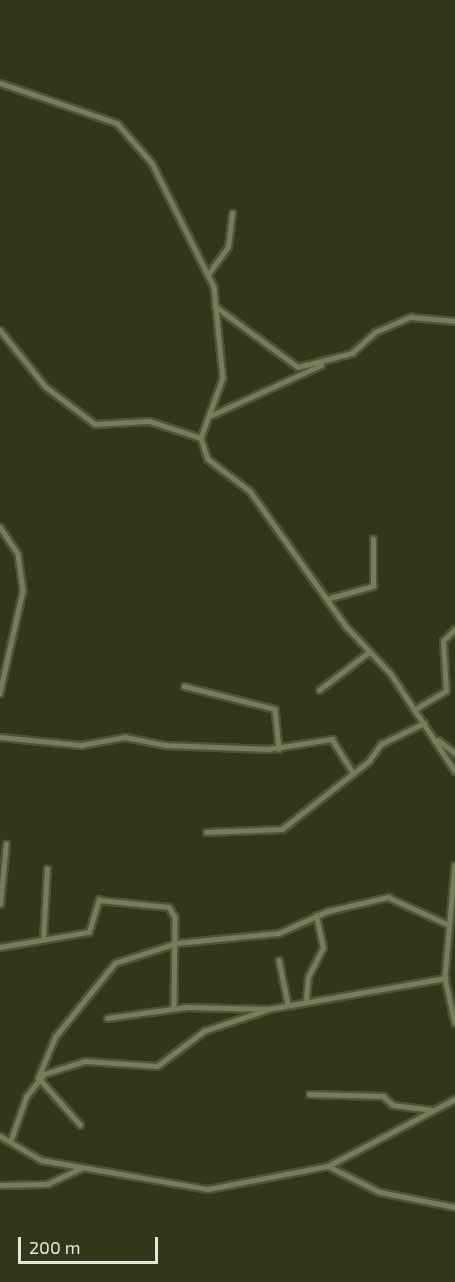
<!DOCTYPE html>
<html>
<head>
<meta charset="utf-8">
<style>
  body { margin:0 }
  #map { position:relative; width:455px; height:1282px; overflow:hidden; background:#333719; font-family:"Exo 2",sans-serif }
  div>[style] { position:absolute }
  .roads { filter:drop-shadow(2px 0 #4f5337) drop-shadow(-2px 0 #4f5337) drop-shadow(0 2px #4f5337) drop-shadow(0 -2px #4f5337) }
  .minor>* { height:4.5px; margin:-2.25px; padding:0 2.25px; transform-origin:2.25px; border-radius:2.25px; background:#777c5a }
  span { translate:-50% -50%; white-space:nowrap; text-align:center; line-height:1.15; -webkit-text-stroke:4.5px #333719; paint-order:stroke }
  .scale { position:absolute; left:18px; top:1237px; width:140px; height:27px; box-sizing:border-box; border:3px solid #e4e7d5; border-top:0; padding-left:8px; font-size:18px; line-height:21px; white-space:nowrap; color:#e4e7d5; -webkit-text-stroke:4px #333719; paint-order:stroke }
</style>
</head>
<body>
<div id="map">
  <div class="roads">
    <div class="minor">
      <i style="left:0;top:83px;width:124px;rotate:18.9deg"></i>
      <i style="left:117px;top:123px;width:53px;rotate:48.8deg"></i>
      <i style="left:152px;top:163px;width:139px;rotate:63.4deg"></i>
      <i style="left:214px;top:287px;width:91px;rotate:84.4deg"></i>
      <i style="left:223px;top:378px;width:64px;rotate:110.1deg"></i>
      <i style="left:201px;top:438px;width:22px;rotate:72deg"></i>
      <i style="left:208px;top:459px;width:53px;rotate:37.3deg"></i>
      <i style="left:250px;top:491px;width:166px;rotate:54.6deg"></i>
      <i style="left:346px;top:626px;width:66px;rotate:46.8deg"></i>
      <i style="left:391px;top:674px;width:116px;rotate:56.6deg"></i>
      <i style="left:209px;top:273px;width:32px;rotate:-54deg"></i>
      <i style="left:228px;top:247px;width:34px;rotate:-83deg"></i>
      <i style="left:215px;top:306px;width:103px;rotate:36.3deg"></i>
      <i style="left:298px;top:367px;width:56px;rotate:-14.5deg"></i>
      <i style="left:352px;top:353px;width:31px;rotate:-42deg"></i>
      <i style="left:375px;top:332px;width:39px;rotate:-23deg"></i>
      <i style="left:411px;top:317px;width:44px;rotate:5.2deg"></i>
      <i style="left:0;top:330px;width:73px;rotate:51.1deg"></i>
      <i style="left:46px;top:387px;width:61px;rotate:37.1deg"></i>
      <i style="left:95px;top:424px;width:54px;rotate:-3.2deg"></i>
      <i style="left:149px;top:421px;width:55px;rotate:18.1deg"></i>
      <i style="left:212px;top:415px;width:120px;rotate:-24.6deg"></i>
      <i style="left:0;top:527px;width:32px;rotate:56deg"></i>
      <i style="left:18px;top:554px;width:37px;rotate:82deg"></i>
      <i style="left:23px;top:591px;width:105px;rotate:102.7deg"></i>
      <i style="left:330px;top:598px;width:45px;rotate:-15.6deg"></i>
      <i style="left:373px;top:586px;width:47px;rotate:-90deg"></i>
      <i style="left:184px;top:686px;width:94px;rotate:14.2deg"></i>
      <i style="left:275px;top:709px;width:40px;rotate:84.3deg"></i>
      <i style="left:319px;top:690px;width:63px;rotate:-37.2deg"></i>
      <i style="left:414px;top:710px;width:37px;rotate:-31deg"></i>
      <i style="left:446px;top:691px;width:50px;rotate:-93.4deg"></i>
      <i style="left:443px;top:641px;width:17px;rotate:-45deg"></i>
      <i style="left:0;top:737px;width:81px;rotate:5.6deg"></i>
      <i style="left:81px;top:745px;width:45px;rotate:-10.3deg"></i>
      <i style="left:125px;top:737px;width:41px;rotate:11.3deg"></i>
      <i style="left:165px;top:745px;width:103px;rotate:2.2deg"></i>
      <i style="left:268px;top:749px;width:65px;rotate:-8.9deg"></i>
      <i style="left:332px;top:739px;width:40px;rotate:58deg"></i>
      <i style="left:438px;top:740px;width:21px;rotate:37deg"></i>
      <i style="left:206px;top:832px;width:76px;rotate:-2.3deg"></i>
      <i style="left:282px;top:829px;width:110px;rotate:-38deg"></i>
      <i style="left:369px;top:761px;width:21px;rotate:-55deg"></i>
      <i style="left:381px;top:744px;width:48px;rotate:-26deg"></i>
      <i style="left:455px;top:865px;width:113px;rotate:95.1deg"></i>
      <i style="left:445px;top:978px;width:46px;rotate:77.5deg"></i>
      <i style="left:0;top:904px;width:60px;rotate:-84.3deg"></i>
      <i style="left:43px;top:940px;width:71px;rotate:-86.8deg"></i>
      <i style="left:0;top:947px;width:90px;rotate:-9.6deg"></i>
      <i style="left:89px;top:932px;width:34px;rotate:-73deg"></i>
      <i style="left:99px;top:900px;width:70px;rotate:5.7deg"></i>
      <i style="left:169px;top:907px;width:12px;rotate:59deg"></i>
      <i style="left:175px;top:917px;width:91px;rotate:90.6deg"></i>
      <i style="left:279px;top:960px;width:45px;rotate:78.4deg"></i>
      <i style="left:306px;top:999px;width:22px;rotate:-85deg"></i>
      <i style="left:308px;top:977px;width:33px;rotate:-63deg"></i>
      <i style="left:323px;top:948px;width:33px;rotate:-102deg"></i>
      <i style="left:107px;top:1018px;width:80px;rotate:-7.9deg"></i>
      <i style="left:186px;top:1007px;width:82px;rotate:1.4deg"></i>
      <i style="left:268px;top:1009px;width:180px;rotate:-9.9deg"></i>
      <i style="left:309px;top:1094px;width:74px;rotate:1.5deg"></i>
      <i style="left:383px;top:1096px;width:13px;rotate:42deg"></i>
      <i style="left:393px;top:1105px;width:38px;rotate:7deg"></i>
      <i style="left:80px;top:1125px;width:63px;rotate:-131.8deg"></i>
      <i style="left:38px;top:1078px;width:44px;rotate:-67.5deg"></i>
      <i style="left:55px;top:1037px;width:95px;rotate:-51deg"></i>
      <i style="left:115px;top:963px;width:65px;rotate:-17.9deg"></i>
      <i style="left:177px;top:943px;width:102px;rotate:-5.6deg"></i>
      <i style="left:279px;top:933px;width:54px;rotate:-24.2deg"></i>
      <i style="left:328px;top:911px;width:62px;rotate:-13.1deg"></i>
      <i style="left:388px;top:897px;width:65px;rotate:24.6deg"></i>
      <i style="left:0;top:1136px;width:48px;rotate:30.3deg"></i>
      <i style="left:41px;top:1160px;width:169px;rotate:9.9deg"></i>
      <i style="left:208px;top:1189px;width:122px;rotate:-10.9deg"></i>
      <i style="left:328px;top:1166px;width:144px;rotate:-27.8deg"></i>
      <i style="left:10px;top:1142px;width:48px;rotate:-70.4deg"></i>
      <i style="left:26px;top:1097px;width:29px;rotate:-52deg"></i>
      <i style="left:44px;top:1074px;width:43px;rotate:-17.6deg"></i>
      <i style="left:85px;top:1061px;width:72px;rotate:4deg"></i>
      <i style="left:157px;top:1066px;width:59px;rotate:-36.7deg"></i>
      <i style="left:204px;top:1031px;width:65px;rotate:-18.7deg"></i>
      <i style="left:328px;top:1166px;width:58px;rotate:26.6deg"></i>
      <i style="left:380px;top:1192px;width:76px;rotate:11.3deg"></i>
      <i style="left:0;top:1185px;width:47px;rotate:-1.2deg"></i>
      <i style="left:47px;top:1184px;width:38px;rotate:-25deg"></i>
    </div>
  </div>
  <div class="scale">200 m</div>
</div>
</body>
</html>
